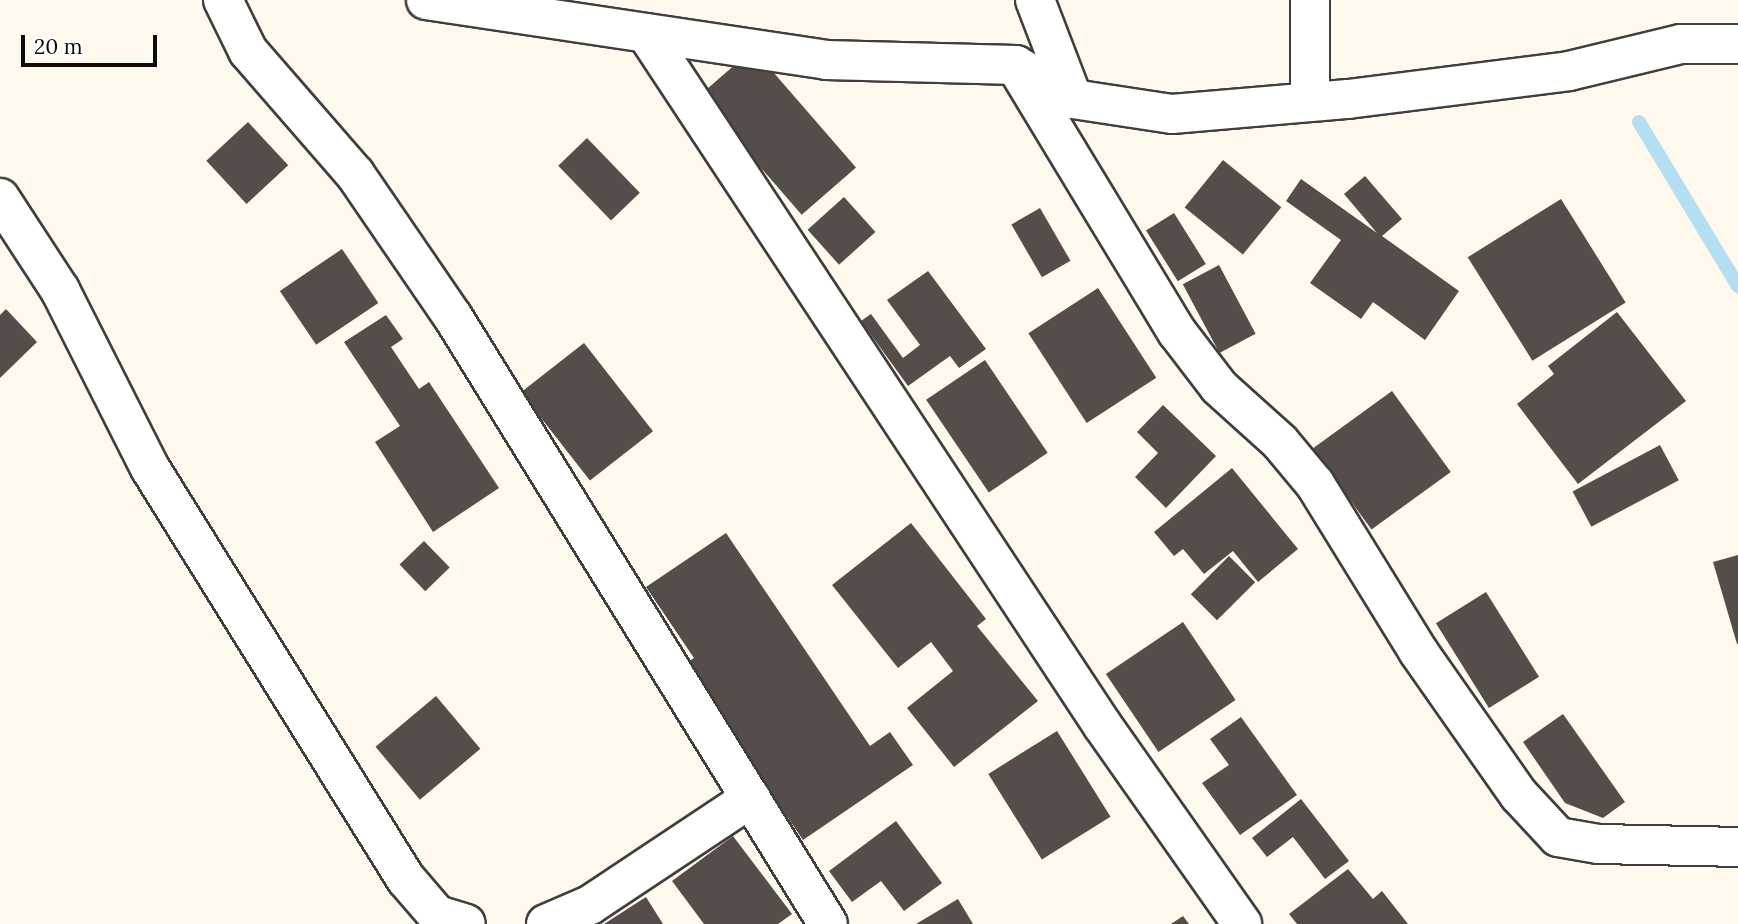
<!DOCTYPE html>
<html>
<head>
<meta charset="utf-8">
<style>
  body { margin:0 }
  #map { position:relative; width:1738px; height:924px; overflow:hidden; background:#fef9ec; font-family:Lora,serif }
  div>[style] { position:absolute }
  .stream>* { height:14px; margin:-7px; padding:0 7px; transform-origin:7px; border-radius:7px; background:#b4dff2 }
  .building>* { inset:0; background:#544d49; transform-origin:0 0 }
  .roads { filter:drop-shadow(2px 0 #3f3f3f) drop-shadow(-2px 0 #3f3f3f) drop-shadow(0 2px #3f3f3f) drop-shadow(0 -2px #3f3f3f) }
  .minor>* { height:38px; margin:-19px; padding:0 19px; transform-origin:19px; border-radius:19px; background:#fff }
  span { translate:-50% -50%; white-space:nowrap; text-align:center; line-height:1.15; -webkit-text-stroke:7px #fff; paint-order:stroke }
  .scale { position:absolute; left:21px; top:35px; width:136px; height:32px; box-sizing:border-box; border:4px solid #0c0c0c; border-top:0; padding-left:9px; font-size:21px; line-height:24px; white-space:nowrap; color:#0c0c0c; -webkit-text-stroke:5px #fff; paint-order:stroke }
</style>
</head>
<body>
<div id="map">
  <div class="stream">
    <i style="left:1639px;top:122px;width:192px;rotate:58.9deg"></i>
  </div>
  <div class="building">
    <i style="left:753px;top:49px;width:157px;height:72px;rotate:49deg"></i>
    <i style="left:248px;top:122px;width:59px;height:57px;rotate:47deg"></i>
    <i style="left:587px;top:138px;width:76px;height:40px;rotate:46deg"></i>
    <i style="left:1223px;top:160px;width:75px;height:61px;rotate:39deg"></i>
    <i style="clip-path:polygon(1365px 176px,1402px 219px,1382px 236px,1459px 291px,1425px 340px,1373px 302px,1361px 319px,1310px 283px,1341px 240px,1286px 201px,1301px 179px,1377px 233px,1344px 194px)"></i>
    <i style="left:844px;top:197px;width:47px;height:49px;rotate:48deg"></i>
    <i style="left:1561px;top:199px;width:122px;height:110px;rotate:58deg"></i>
    <i style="left:1040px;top:208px;width:61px;height:33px;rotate:60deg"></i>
    <i style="left:1174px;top:213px;width:60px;height:33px;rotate:58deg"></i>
    <i style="left:342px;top:249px;width:65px;height:75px;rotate:56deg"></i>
    <i style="left:1219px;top:265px;width:78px;height:41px;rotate:62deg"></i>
    <i style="clip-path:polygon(928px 271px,986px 349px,959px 368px,950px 356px,908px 386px,861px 321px,871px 314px,903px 358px,920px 345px,887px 300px)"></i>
    <i style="left:1098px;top:288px;width:107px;height:83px;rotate:57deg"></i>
    <i style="clip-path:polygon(6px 309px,37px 342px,0 378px,0 315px)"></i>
    <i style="clip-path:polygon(1617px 312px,1686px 401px,1578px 484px,1517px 404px,1554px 374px,1548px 366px)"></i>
    <i style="clip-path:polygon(386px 315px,403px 339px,391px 347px,419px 389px,429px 382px,499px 488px,433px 532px,375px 442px,400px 426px,344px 342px)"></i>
    <i style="left:584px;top:343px;width:112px;height:80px;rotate:52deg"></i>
    <i style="left:985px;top:360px;width:112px;height:71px;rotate:56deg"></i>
    <i style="left:1392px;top:391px;width:100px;height:98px;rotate:54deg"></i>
    <i style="clip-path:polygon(1163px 405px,1216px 456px,1166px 508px,1135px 477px,1158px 453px,1137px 432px)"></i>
    <i style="left:1660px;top:445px;width:40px;height:99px;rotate:62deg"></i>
    <i style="clip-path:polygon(1232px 468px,1298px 549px,1258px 582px,1233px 551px,1204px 574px,1183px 549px,1174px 556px,1154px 532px)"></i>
    <i style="clip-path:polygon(911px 523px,986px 619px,977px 626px,1038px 701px,954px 767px,907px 708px,953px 671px,931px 642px,898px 668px,832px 585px)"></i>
    <i style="clip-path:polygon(726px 533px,870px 746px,890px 732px,913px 765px,803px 840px,684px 664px,694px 658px,646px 587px)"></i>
    <i style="left:424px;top:541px;width:37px;height:34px;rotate:46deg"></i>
    <i style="clip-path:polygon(1738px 555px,1738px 644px,1737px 644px,1713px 562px)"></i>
    <i style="left:1229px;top:556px;width:37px;height:54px;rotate:45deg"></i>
    <i style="left:1486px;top:592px;width:100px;height:59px;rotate:58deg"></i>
    <i style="left:1183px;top:622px;width:94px;height:93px;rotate:56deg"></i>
    <i style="left:436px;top:696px;width:69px;height:79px;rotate:50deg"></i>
    <i style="clip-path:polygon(1563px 714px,1625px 802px,1603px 818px,1565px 803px,1523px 742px)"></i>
    <i style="clip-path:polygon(1241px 717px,1297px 795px,1240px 835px,1202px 783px,1229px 765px,1210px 739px)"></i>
    <i style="left:1057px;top:731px;width:101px;height:81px;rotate:58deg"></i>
    <i style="clip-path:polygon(1301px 799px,1349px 861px,1325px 879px,1293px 837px,1267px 857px,1252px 838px)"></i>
    <i style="clip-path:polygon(896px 821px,942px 883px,904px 911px,881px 881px,852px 902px,829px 871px)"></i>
    <i style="clip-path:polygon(733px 836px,792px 914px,778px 924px,704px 924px,672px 881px)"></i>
    <i style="clip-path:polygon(1348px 869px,1373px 899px,1382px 891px,1408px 924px,1297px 924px,1289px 914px)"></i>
    <i style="clip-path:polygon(646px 897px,663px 924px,604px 924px)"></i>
    <i style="clip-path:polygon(958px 899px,973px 924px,916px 924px)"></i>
    <i style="clip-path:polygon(1183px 916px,1189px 924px,1171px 924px)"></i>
  </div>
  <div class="roads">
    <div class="minor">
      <i style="left:223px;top:0;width:57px;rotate:63.9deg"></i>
      <i style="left:248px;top:51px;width:163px;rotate:49deg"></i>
      <i style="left:355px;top:174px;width:173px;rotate:55.6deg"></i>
      <i style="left:453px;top:317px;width:713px;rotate:58.29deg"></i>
      <i style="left:426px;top:0;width:404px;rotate:8.5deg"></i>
      <i style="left:826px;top:60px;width:190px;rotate:1.5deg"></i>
      <i style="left:1016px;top:65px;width:66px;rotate:30.8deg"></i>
      <i style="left:1073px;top:99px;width:100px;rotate:8.6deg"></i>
      <i style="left:1172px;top:114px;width:177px;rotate:-4.9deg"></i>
      <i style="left:1348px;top:99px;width:223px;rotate:-7.2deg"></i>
      <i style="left:1569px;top:71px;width:115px;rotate:-13.6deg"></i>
      <i style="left:1681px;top:44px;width:57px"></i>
      <i style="left:1035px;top:0;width:106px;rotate:69deg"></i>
      <i style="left:646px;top:33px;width:830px;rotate:56.6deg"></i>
      <i style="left:1103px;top:726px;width:242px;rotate:54.9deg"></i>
      <i style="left:1017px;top:68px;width:309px;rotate:58.8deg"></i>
      <i style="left:1177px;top:332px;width:69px;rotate:52.6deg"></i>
      <i style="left:1219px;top:387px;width:82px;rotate:42deg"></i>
      <i style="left:1280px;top:442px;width:55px;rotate:50.2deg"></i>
      <i style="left:1315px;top:484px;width:196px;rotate:58.3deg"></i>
      <i style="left:1418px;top:651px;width:176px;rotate:55deg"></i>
      <i style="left:1519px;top:795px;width:57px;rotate:47.1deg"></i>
      <i style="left:1558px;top:837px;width:41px;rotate:9.9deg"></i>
      <i style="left:1598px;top:844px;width:140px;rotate:1.2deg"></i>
      <i style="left:1310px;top:102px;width:102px;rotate:-90deg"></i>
      <i style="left:0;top:198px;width:110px;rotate:56.9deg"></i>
      <i style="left:60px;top:290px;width:199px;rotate:63.2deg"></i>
      <i style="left:150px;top:468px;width:484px;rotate:58.1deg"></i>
      <i style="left:406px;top:879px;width:48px;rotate:49.3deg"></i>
      <i style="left:437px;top:915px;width:30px;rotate:17deg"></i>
      <i style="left:546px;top:924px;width:48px;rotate:-23.4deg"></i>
      <i style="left:590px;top:905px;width:193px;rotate:-33.6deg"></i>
    </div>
  </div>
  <div class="scale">20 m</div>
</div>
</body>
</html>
